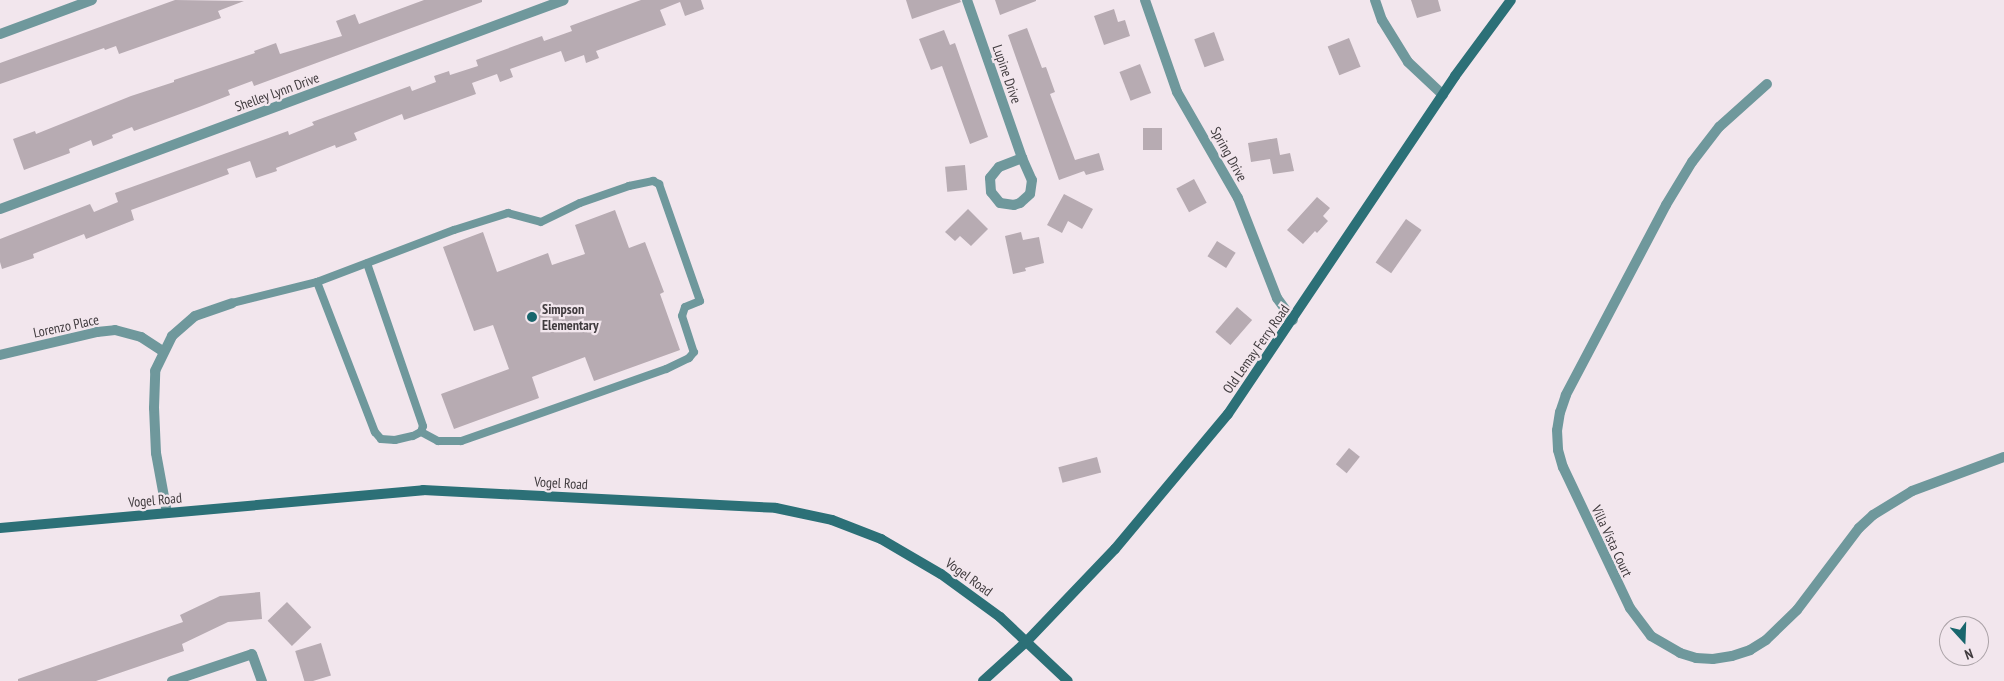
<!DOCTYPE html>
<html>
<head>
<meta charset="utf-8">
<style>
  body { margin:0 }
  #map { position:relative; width:2004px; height:681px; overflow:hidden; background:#f2e6ed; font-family:"PT Sans Narrow",sans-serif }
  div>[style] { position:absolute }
  .building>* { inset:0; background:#b7abb2; transform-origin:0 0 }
  .lane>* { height:8px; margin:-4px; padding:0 4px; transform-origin:4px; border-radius:4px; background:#6f989c }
  .street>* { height:10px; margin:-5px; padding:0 5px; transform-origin:5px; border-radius:5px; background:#6f989c }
  .secondary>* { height:10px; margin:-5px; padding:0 5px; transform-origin:5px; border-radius:5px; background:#2c7077 }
  .dots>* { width:14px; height:14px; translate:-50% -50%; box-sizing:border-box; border:2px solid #f2e6ed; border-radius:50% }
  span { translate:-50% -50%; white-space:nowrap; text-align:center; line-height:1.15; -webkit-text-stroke:4.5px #f2e6ed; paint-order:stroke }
  .street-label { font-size:14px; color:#403b3e }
  .poi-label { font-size:14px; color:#403b3e; font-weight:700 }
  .left { translate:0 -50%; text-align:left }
  .north { position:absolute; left:1939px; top:616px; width:50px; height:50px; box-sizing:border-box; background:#f2e6ed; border:1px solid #aba2a7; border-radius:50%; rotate:160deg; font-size:14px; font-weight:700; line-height:20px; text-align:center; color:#403b3e }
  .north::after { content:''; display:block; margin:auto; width:18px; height:22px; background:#19666d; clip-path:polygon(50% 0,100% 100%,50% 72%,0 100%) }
</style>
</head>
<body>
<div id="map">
  <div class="building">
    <i style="clip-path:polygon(175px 0,244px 1px,218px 11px,221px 18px,119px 54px,116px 46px,105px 50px,104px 48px,0 84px,0 63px)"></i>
    <i style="clip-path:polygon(424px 0,482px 0,482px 2px,254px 86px,252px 81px,228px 90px,230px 95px,199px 107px,134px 131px,132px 127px,112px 135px,113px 138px,93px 146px,91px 140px,69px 149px,70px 153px,24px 170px,13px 139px,35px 131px,36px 134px,131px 96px,174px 82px,174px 80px,255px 53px,254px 51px,276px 43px,280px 54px,342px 36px,336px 21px,355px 14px,359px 24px)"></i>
    <i style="clip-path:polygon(641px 0,701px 0,704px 9px,685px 16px,680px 2px,660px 10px,666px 25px,596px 51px,599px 58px,586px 63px,584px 55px,565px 62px,561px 51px,510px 69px,513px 77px,500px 82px,497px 74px,472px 83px,476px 94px,404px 120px,402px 114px,354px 133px,357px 140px,336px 148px,335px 145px,276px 168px,277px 171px,256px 178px,250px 161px,227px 169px,229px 174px,131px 210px,134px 220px,86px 239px,84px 234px,33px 254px,34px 258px,2px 269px,0 262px,0 239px,90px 204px,94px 212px,118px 202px,115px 193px,288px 131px,289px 135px,314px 125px,312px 122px,410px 86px,412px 91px,436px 82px,434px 76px,449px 71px,450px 75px,478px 66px,476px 60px,542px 36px,544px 41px,572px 31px,570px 26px)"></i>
    <i style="clip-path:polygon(906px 0,960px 0,961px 2px,912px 19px)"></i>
    <i style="clip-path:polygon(995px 0,1036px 0,1036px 1px,1000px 15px)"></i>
    <i style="clip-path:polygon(1411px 0,1438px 0,1441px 11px,1417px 18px)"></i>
    <i style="clip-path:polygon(1114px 9px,1118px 22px,1125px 20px,1130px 36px,1104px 45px,1094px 16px)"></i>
    <i style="clip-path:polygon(1027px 28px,1042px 68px,1046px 67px,1055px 92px,1050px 94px,1075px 160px,1099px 153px,1104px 170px,1086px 175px,1084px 171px,1059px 180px,1008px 35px)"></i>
    <i style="clip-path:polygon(944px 30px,950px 45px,955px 43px,988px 137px,970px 144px,942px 66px,931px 70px,919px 39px)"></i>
    <i style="left:1214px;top:32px;width:30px;height:21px;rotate:70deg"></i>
    <i style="left:1349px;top:38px;width:31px;height:23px;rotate:68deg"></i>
    <i style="left:1140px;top:64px;width:31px;height:22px;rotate:69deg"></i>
    <i style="left:1143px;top:128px;width:19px;height:22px"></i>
    <i style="clip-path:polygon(1277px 138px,1280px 155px,1290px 153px,1294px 171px,1273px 174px,1270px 159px,1251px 162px,1248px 143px)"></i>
    <i style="left:965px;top:165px;width:25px;height:20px;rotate:85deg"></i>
    <i style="left:1194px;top:179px;width:27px;height:20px;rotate:62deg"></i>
    <i style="clip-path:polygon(1064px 194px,1093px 209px,1082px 229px,1068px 221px,1062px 233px,1047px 225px)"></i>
    <i style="clip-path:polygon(1317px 197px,1330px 208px,1323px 216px,1328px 221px,1317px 233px,1315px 231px,1303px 244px,1287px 230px)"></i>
    <i style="clip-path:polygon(968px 209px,988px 229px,971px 246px,960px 236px,955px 241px,945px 232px)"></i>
    <i style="clip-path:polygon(615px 210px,629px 248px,645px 242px,664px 292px,660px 294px,680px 350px,594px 381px,585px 357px,532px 377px,539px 398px,454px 429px,441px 394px,509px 369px,493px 325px,474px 331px,443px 247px,483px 232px,497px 272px,548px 253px,552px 265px,585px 254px,575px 225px)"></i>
    <i style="left:1406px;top:219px;width:19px;height:53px;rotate:35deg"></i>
    <i style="clip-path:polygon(1021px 232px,1023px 240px,1039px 237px,1044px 263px,1025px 268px,1026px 271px,1013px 274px,1005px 236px)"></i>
    <i style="left:1217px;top:241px;width:22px;height:18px;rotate:32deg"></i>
    <i style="left:1237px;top:307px;width:20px;height:33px;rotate:41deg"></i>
    <i style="left:1349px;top:448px;width:14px;height:21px;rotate:39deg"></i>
    <i style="left:1097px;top:457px;width:16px;height:40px;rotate:75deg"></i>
    <i style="clip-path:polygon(260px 592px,262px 619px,228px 622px,182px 644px,184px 651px,96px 681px,18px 681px,18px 679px,183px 622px,180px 615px,220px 596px)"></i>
    <i style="left:287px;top:602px;width:35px;height:27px;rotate:46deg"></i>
    <i style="left:321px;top:643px;width:34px;height:27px;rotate:73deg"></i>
  </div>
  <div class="lane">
    <i style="left:317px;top:282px;width:161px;rotate:68.9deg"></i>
    <i style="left:375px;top:432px;width:9px;rotate:49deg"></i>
    <i style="left:381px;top:439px;width:14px;rotate:4deg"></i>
    <i style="left:395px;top:440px;width:18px;rotate:-13deg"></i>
    <i style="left:413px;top:436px;width:9px;rotate:-27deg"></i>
    <i style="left:421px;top:432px;width:6px;rotate:-72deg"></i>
    <i style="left:423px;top:426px;width:172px;rotate:-109deg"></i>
    <i style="left:232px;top:303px;width:88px;rotate:-13.9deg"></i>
    <i style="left:317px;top:282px;width:147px;rotate:-20.8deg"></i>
    <i style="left:454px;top:230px;width:57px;rotate:-17.5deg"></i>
    <i style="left:508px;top:213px;width:34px;rotate:15deg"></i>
    <i style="left:541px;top:222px;width:43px;rotate:-26deg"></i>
    <i style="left:580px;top:203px;width:52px;rotate:-19.1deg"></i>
    <i style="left:629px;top:186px;width:25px;rotate:-12deg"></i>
    <i style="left:653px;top:181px;width:7px;rotate:27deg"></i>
    <i style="left:659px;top:184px;width:124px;rotate:70.7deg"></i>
    <i style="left:700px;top:301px;width:16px;rotate:158deg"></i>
    <i style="left:685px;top:307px;width:9px;rotate:108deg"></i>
    <i style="left:682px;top:316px;width:38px;rotate:72deg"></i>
    <i style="left:694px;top:352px;width:8px;rotate:130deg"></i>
    <i style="left:689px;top:358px;width:25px;rotate:154deg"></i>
    <i style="left:666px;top:369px;width:217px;rotate:160.6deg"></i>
    <i style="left:461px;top:441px;width:23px;rotate:180deg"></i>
    <i style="left:438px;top:441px;width:19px;rotate:-152deg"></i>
  </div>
  <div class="street">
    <i style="left:967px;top:0;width:167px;rotate:70.8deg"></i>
    <i style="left:1145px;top:0;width:97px;rotate:70.8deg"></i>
    <i style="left:1177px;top:92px;width:122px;rotate:60.1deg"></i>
    <i style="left:1238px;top:198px;width:107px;rotate:68.7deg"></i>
    <i style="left:1277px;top:298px;width:27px;rotate:54deg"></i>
    <i style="left:1375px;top:0;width:21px;rotate:71deg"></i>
    <i style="left:1382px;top:20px;width:49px;rotate:58.2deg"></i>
    <i style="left:1408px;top:62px;width:48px;rotate:43.3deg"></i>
    <i style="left:0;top:34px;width:98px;rotate:-20.3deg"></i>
    <i style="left:1767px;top:84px;width:64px;rotate:138.1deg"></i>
    <i style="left:1719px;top:127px;width:44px;rotate:127.6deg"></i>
    <i style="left:1692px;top:162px;width:50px;rotate:121.2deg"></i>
    <i style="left:1666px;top:205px;width:215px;rotate:117.8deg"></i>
    <i style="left:1566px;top:395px;width:18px;rotate:109deg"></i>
    <i style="left:1560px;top:412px;width:18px;rotate:99deg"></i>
    <i style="left:1557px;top:430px;width:20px;rotate:87deg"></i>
    <i style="left:1558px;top:450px;width:18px;rotate:74deg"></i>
    <i style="left:1563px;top:467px;width:156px;rotate:64.6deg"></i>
    <i style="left:1630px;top:608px;width:35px;rotate:53deg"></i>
    <i style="left:1651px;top:636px;width:34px;rotate:30deg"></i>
    <i style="left:1680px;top:653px;width:17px;rotate:17deg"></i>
    <i style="left:1696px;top:658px;width:17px;rotate:3deg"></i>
    <i style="left:1713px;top:659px;width:19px;rotate:-9deg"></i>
    <i style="left:1732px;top:656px;width:19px;rotate:-18deg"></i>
    <i style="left:1750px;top:650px;width:19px;rotate:-32deg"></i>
    <i style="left:1766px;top:640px;width:43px;rotate:-44.1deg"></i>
    <i style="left:1797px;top:610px;width:103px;rotate:-52.9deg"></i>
    <i style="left:1859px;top:528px;width:19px;rotate:-43deg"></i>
    <i style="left:1873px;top:515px;width:46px;rotate:-31.6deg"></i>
    <i style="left:1912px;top:491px;width:98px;rotate:-20.3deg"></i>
    <i style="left:1022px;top:158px;width:24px;rotate:66deg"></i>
    <i style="left:1032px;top:180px;width:14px;rotate:98deg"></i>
    <i style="left:1030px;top:194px;width:13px;rotate:138deg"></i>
    <i style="left:1020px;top:203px;width:6px;rotate:162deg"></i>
    <i style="left:1014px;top:205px;width:14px;rotate:-172deg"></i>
    <i style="left:1000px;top:203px;width:14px;rotate:-129deg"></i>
    <i style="left:991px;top:192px;width:14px;rotate:-94deg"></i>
    <i style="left:990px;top:178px;width:14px;rotate:-51deg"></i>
    <i style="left:999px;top:167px;width:25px;rotate:-21deg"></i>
    <i style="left:0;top:209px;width:601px;rotate:-20.33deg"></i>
    <i style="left:0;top:355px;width:100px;rotate:-13.3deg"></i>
    <i style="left:97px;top:332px;width:18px;rotate:-6deg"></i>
    <i style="left:115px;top:330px;width:27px;rotate:15deg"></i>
    <i style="left:141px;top:337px;width:27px;rotate:33deg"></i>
    <i style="left:167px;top:513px;width:61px;rotate:-100.4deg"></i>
    <i style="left:156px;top:453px;width:45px;rotate:-92.5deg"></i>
    <i style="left:154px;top:408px;width:37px;rotate:-88deg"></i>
    <i style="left:155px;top:371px;width:39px;rotate:-64deg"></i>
    <i style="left:172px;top:336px;width:30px;rotate:-41deg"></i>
    <i style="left:195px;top:316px;width:39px;rotate:-19deg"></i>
    <i style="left:172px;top:681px;width:84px;rotate:-18.6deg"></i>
    <i style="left:252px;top:654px;width:29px;rotate:70deg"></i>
  </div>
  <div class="secondary">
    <i style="left:0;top:528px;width:425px;rotate:-5.1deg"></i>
    <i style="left:423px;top:490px;width:353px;rotate:2.9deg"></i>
    <i style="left:776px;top:508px;width:57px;rotate:12.1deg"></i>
    <i style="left:832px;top:520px;width:53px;rotate:21.2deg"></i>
    <i style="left:881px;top:539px;width:69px;rotate:30.3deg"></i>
    <i style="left:941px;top:574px;width:73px;rotate:36.1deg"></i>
    <i style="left:1000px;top:617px;width:93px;rotate:43.3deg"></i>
    <i style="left:983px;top:681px;width:58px;rotate:-42.2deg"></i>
    <i style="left:1026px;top:642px;width:129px;rotate:-46.3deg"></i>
    <i style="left:1115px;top:549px;width:176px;rotate:-50.1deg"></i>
    <i style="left:1228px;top:414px;width:407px;rotate:-56.1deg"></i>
    <i style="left:1455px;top:76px;width:94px;rotate:-53.6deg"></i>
  </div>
  <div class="dots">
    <i style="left:532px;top:317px;background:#19666d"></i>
  </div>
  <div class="street-label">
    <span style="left:1007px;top:74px;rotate:71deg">Lupine Drive</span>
    <span style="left:277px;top:92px;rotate:-20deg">Shelley Lynn Drive</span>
    <span style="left:1229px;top:154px;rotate:61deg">Spring Drive</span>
    <span style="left:66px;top:326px;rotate:-12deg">Lorenzo Place</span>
    <span style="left:1256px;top:349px;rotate:-55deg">Old Lemay Ferry Road</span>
    <span style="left:561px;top:483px;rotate:3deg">Vogel Road</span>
    <span style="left:155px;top:500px;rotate:-5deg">Vogel Road</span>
    <span style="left:1612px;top:541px;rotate:65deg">Villa Vista Court</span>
    <span style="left:969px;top:577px;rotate:36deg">Vogel Road</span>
  </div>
  <div class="poi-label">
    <span class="left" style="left:542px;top:317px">Simpson<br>Elementary</span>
  </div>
  <div class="north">N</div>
</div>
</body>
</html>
